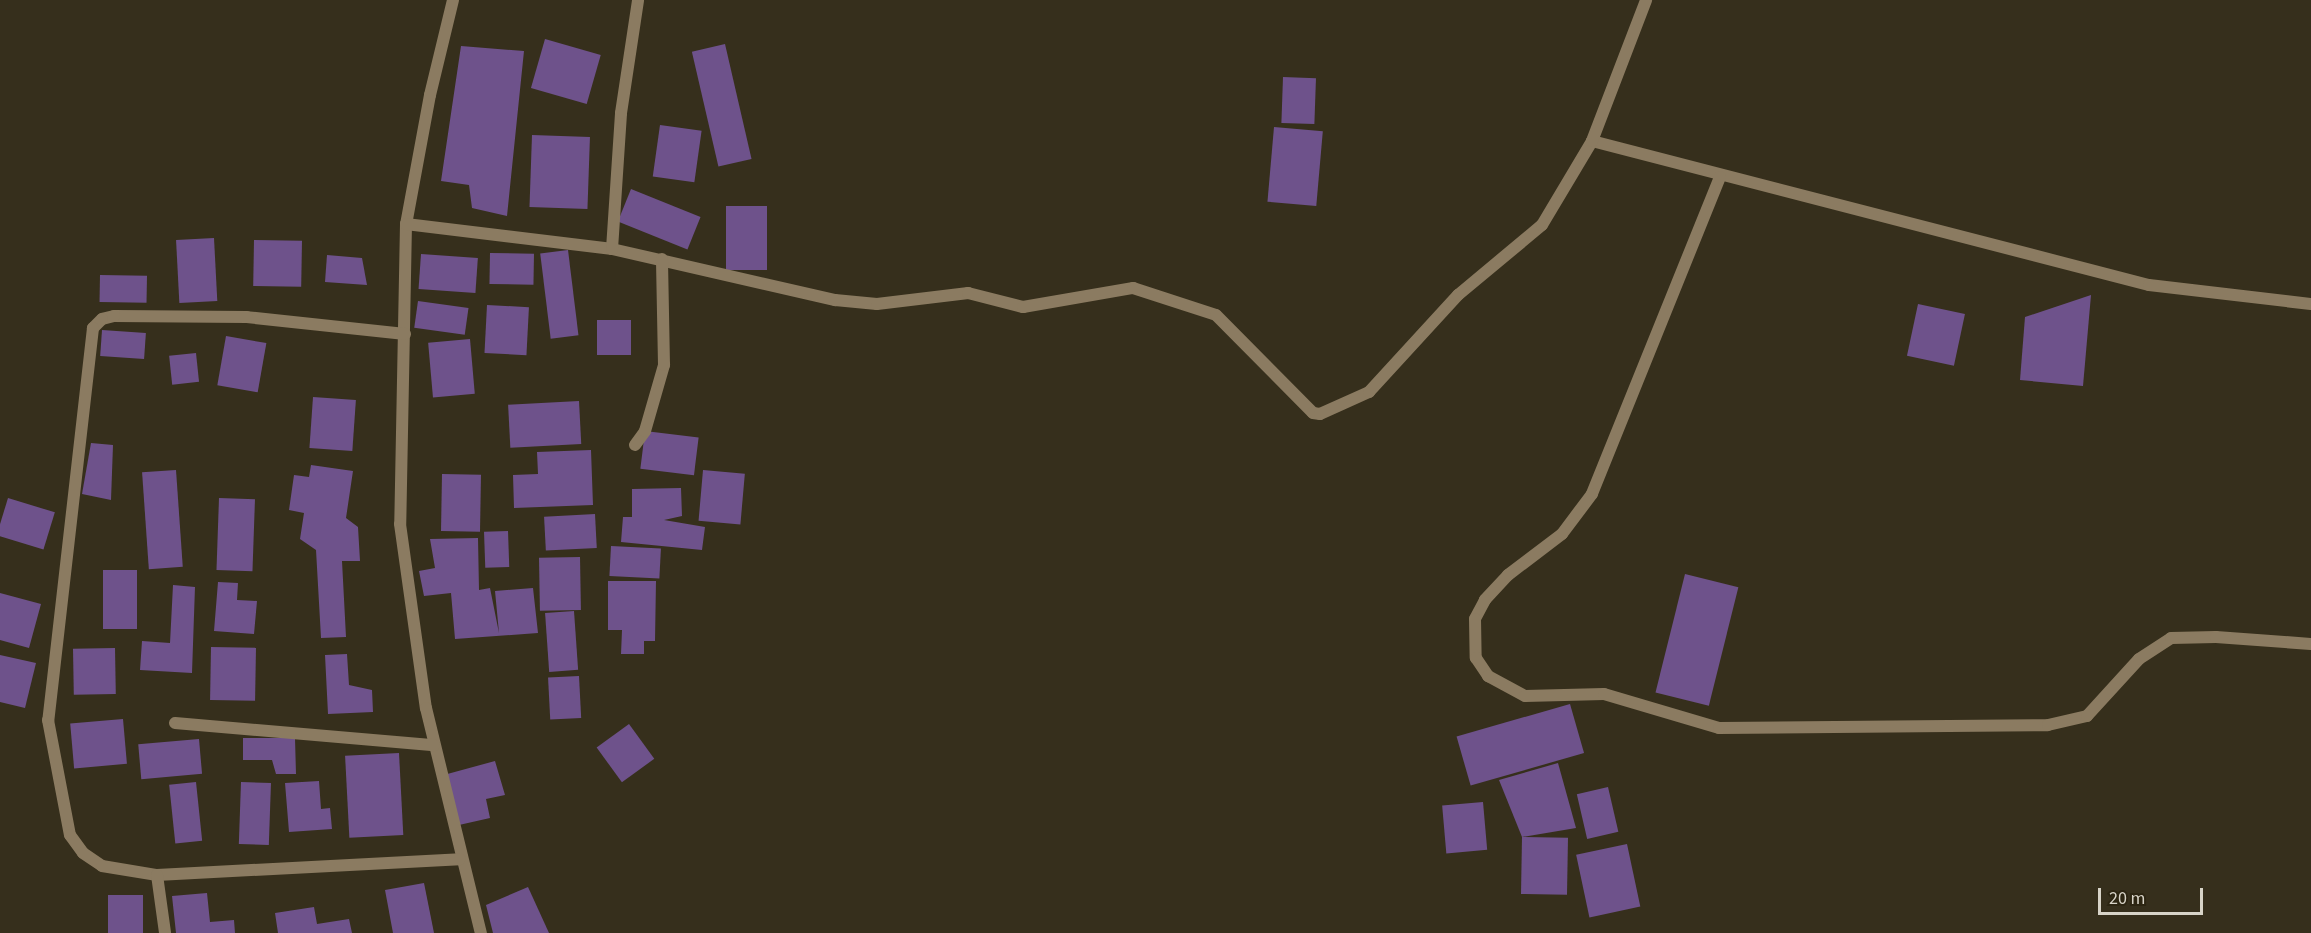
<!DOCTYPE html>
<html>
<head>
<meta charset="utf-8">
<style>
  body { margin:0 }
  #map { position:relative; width:2311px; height:933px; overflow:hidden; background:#362f1c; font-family:"Source Sans 3",sans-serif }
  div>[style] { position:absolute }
  .building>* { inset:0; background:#6e528b; transform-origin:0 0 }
  .minor>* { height:12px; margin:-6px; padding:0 6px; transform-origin:6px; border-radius:6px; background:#8b7b61 }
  span { translate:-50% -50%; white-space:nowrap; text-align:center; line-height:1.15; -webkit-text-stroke:5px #2c2512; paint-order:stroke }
  .scale { position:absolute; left:2098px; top:888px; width:105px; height:27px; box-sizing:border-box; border:3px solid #d8d4c8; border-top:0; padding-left:8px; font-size:18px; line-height:21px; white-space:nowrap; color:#d8d4c8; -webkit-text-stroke:4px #2c2512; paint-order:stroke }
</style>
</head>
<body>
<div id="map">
  <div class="building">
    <i style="left:545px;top:39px;width:58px;height:51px;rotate:16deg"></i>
    <i style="left:725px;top:44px;width:118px;height:34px;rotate:77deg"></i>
    <i style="clip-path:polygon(461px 46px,524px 51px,507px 216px,472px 208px,469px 185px,441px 181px)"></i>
    <i style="left:1283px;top:77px;width:33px;height:46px;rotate:2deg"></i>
    <i style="left:660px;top:125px;width:42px;height:52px;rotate:8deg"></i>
    <i style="left:1274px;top:127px;width:49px;height:75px;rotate:5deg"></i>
    <i style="left:532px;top:135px;width:58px;height:72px;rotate:2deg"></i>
    <i style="left:631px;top:189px;width:75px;height:35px;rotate:22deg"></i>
    <i style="left:726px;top:206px;width:41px;height:64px"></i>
    <i style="left:214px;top:238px;width:63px;height:38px;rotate:87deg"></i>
    <i style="left:254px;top:240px;width:48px;height:46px;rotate:1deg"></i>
    <i style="left:568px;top:250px;width:86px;height:28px;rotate:83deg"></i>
    <i style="left:490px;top:253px;width:44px;height:31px;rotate:1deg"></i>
    <i style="left:421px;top:254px;width:57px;height:35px;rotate:4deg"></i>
    <i style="clip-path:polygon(327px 255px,362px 258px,367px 285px,325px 282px)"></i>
    <i style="left:100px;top:275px;width:47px;height:27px;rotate:1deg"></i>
    <i style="clip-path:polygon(2091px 295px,2083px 386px,2020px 380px,2025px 317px)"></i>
    <i style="left:418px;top:301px;width:51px;height:27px;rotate:8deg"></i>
    <i style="left:1918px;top:304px;width:48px;height:53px;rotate:12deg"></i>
    <i style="left:487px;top:305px;width:42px;height:48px;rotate:3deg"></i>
    <i style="left:597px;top:320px;width:34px;height:35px"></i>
    <i style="left:102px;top:330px;width:44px;height:26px;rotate:4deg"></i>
    <i style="left:226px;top:336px;width:41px;height:50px;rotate:10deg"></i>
    <i style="left:470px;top:339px;width:55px;height:42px;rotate:85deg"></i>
    <i style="left:196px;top:353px;width:29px;height:27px;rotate:84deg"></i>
    <i style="left:313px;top:397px;width:43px;height:51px;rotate:4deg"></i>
    <i style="left:579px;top:401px;width:43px;height:71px;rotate:87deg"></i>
    <i style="left:645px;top:431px;width:54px;height:38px;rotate:7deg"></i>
    <i style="clip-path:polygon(91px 443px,113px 445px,111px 500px,82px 494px)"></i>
    <i style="clip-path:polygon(591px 450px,593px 505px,514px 508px,513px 475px,538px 474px,537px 452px)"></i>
    <i style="clip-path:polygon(311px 465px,353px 471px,346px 518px,358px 527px,360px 561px,342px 561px,346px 637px,321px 638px,316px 550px,300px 539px,304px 513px,289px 510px,294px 475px,309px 477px)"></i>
    <i style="left:176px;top:470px;width:97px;height:34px;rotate:86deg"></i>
    <i style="left:703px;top:470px;width:42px;height:51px;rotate:5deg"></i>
    <i style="left:442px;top:474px;width:39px;height:57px;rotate:1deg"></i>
    <i style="clip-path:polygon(681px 488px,682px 516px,664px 520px,705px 527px,702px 550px,621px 542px,623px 517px,632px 517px,632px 489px)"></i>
    <i style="left:8px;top:498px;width:49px;height:39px;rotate:17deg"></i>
    <i style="left:219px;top:498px;width:36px;height:72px;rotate:2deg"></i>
    <i style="left:595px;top:514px;width:34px;height:51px;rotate:87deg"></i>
    <i style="left:508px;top:531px;width:36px;height:24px;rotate:88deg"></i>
    <i style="clip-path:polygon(478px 538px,479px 590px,490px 588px,499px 633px,495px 591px,533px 588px,538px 633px,455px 639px,451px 593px,424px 596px,419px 571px,435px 568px,430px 539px)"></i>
    <i style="left:611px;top:546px;width:50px;height:30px;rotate:3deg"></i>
    <i style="left:580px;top:557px;width:53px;height:41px;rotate:89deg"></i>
    <i style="left:103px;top:570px;width:34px;height:59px"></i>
    <i style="left:1685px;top:574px;width:55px;height:122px;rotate:14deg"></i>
    <i style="clip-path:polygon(608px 581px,656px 581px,655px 641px,644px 641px,644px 654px,621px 654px,622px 630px,608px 630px)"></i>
    <i style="clip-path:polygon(218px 582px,238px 583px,237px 600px,257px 601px,254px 634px,214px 631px)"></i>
    <i style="clip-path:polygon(173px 585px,195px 587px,192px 673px,140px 670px,142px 641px,170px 643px)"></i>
    <i style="clip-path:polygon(0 593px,41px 604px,29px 648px,0 640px)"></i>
    <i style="left:574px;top:611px;width:59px;height:29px;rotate:86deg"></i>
    <i style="left:211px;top:647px;width:45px;height:53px;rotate:1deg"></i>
    <i style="left:115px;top:648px;width:46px;height:42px;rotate:89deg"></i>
    <i style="clip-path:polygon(347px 654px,349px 685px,372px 690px,373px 712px,328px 714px,325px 655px)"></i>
    <i style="clip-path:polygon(0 655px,36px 663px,25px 708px,0 702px)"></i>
    <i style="left:579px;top:676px;width:42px;height:31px;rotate:87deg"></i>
    <i style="left:1570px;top:704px;width:51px;height:118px;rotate:74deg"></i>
    <i style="left:123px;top:719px;width:45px;height:53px;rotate:85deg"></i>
    <i style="left:629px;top:724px;width:43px;height:40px;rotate:54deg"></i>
    <i style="clip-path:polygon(243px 738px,295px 738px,296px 774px,276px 774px,272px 760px,243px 760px)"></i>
    <i style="left:199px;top:739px;width:35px;height:61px;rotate:85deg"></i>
    <i style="left:399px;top:753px;width:82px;height:54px;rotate:87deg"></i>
    <i style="clip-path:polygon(495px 761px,505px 795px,486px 799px,490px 818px,459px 825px,440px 776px)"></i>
    <i style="clip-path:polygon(1558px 763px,1576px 828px,1522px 837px,1499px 780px)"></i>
    <i style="clip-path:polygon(319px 781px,321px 809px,330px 808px,332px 829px,289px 832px,285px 783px)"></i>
    <i style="left:196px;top:782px;width:59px;height:27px;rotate:84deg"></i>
    <i style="left:241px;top:782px;width:30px;height:62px;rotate:2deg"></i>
    <i style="left:1608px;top:787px;width:46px;height:32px;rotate:77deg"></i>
    <i style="left:1483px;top:802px;width:48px;height:41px;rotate:85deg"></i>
    <i style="left:1522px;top:837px;width:46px;height:57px;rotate:1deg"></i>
    <i style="left:1627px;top:844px;width:64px;height:52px;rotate:78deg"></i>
    <i style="clip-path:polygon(424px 883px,434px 933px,393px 933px,385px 890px)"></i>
    <i style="clip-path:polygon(528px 887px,549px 933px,493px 933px,486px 905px)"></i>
    <i style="clip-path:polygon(207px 893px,210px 922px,234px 920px,235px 933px,176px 933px,172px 896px)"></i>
    <i style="left:108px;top:895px;width:35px;height:38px"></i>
    <i style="clip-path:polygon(314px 907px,317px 924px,349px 919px,352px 933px,278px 933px,275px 913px)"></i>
  </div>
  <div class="minor">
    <i style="left:453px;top:0;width:98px;rotate:103.6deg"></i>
    <i style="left:430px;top:95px;width:131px;rotate:100.5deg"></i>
    <i style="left:406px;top:224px;width:300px;rotate:91.1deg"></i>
    <i style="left:400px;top:524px;width:186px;rotate:82deg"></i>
    <i style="left:426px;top:708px;width:232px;rotate:76.3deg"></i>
    <i style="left:1592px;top:141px;width:575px;rotate:14.5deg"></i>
    <i style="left:2149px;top:285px;width:163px;rotate:6.7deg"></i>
    <i style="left:1720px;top:177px;width:342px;rotate:112deg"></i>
    <i style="left:1592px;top:494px;width:50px;rotate:126.9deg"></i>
    <i style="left:1562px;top:534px;width:68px;rotate:142.8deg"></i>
    <i style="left:1508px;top:575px;width:34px;rotate:133deg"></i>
    <i style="left:1485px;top:600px;width:21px;rotate:118deg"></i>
    <i style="left:1475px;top:619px;width:39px;rotate:89deg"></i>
    <i style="left:1476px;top:658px;width:22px;rotate:56deg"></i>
    <i style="left:1488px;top:676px;width:42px;rotate:28.4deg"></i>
    <i style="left:1525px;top:696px;width:79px;rotate:-1.5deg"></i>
    <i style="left:1604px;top:694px;width:120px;rotate:16.5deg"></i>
    <i style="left:1719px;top:728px;width:329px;rotate:-0.5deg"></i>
    <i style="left:2048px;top:725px;width:40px;rotate:-13deg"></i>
    <i style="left:2087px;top:716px;width:77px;rotate:-47.6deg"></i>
    <i style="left:2139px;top:659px;width:38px;rotate:-33deg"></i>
    <i style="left:2171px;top:638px;width:45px;rotate:-1.3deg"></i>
    <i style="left:2216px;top:637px;width:95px;rotate:4.2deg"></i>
    <i style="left:406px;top:224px;width:208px;rotate:6.9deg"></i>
    <i style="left:612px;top:249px;width:229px;rotate:12.9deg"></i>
    <i style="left:835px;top:300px;width:42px;rotate:5.4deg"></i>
    <i style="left:877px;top:304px;width:92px;rotate:-6.9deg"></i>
    <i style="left:968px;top:293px;width:57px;rotate:14.3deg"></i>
    <i style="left:1023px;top:307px;width:112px;rotate:-9.8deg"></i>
    <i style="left:1133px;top:288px;width:87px;rotate:18deg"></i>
    <i style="left:1216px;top:315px;width:138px;rotate:45.3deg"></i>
    <i style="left:1313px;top:413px;width:7px;rotate:8deg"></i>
    <i style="left:1320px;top:414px;width:54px;rotate:-24.2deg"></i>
    <i style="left:1369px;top:392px;width:132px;rotate:-47.5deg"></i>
    <i style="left:1458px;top:295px;width:109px;rotate:-39.8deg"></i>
    <i style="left:1542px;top:225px;width:98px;rotate:-59.2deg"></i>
    <i style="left:1592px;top:141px;width:151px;rotate:-69deg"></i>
    <i style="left:612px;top:249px;width:136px;rotate:-86.2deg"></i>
    <i style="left:621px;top:113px;width:114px;rotate:-81.4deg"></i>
    <i style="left:405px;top:334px;width:159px;rotate:-173.9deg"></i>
    <i style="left:247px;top:317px;width:133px;rotate:-179.6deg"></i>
    <i style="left:114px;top:316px;width:12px;rotate:166deg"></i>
    <i style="left:102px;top:319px;width:13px;rotate:135deg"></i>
    <i style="left:93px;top:328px;width:395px;rotate:96.5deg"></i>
    <i style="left:48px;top:720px;width:117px;rotate:79.2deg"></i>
    <i style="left:70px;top:835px;width:22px;rotate:54deg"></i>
    <i style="left:83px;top:853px;width:23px;rotate:34deg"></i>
    <i style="left:102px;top:866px;width:56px;rotate:9.3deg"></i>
    <i style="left:157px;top:875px;width:303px;rotate:-3deg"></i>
    <i style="left:635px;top:445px;width:17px;rotate:-54deg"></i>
    <i style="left:645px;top:431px;width:69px;rotate:-73.9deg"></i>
    <i style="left:664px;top:365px;width:106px;rotate:-91.1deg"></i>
    <i style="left:175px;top:723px;width:260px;rotate:4.9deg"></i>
    <i style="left:157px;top:875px;width:59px;rotate:82.1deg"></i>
  </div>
  <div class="scale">20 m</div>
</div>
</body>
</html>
